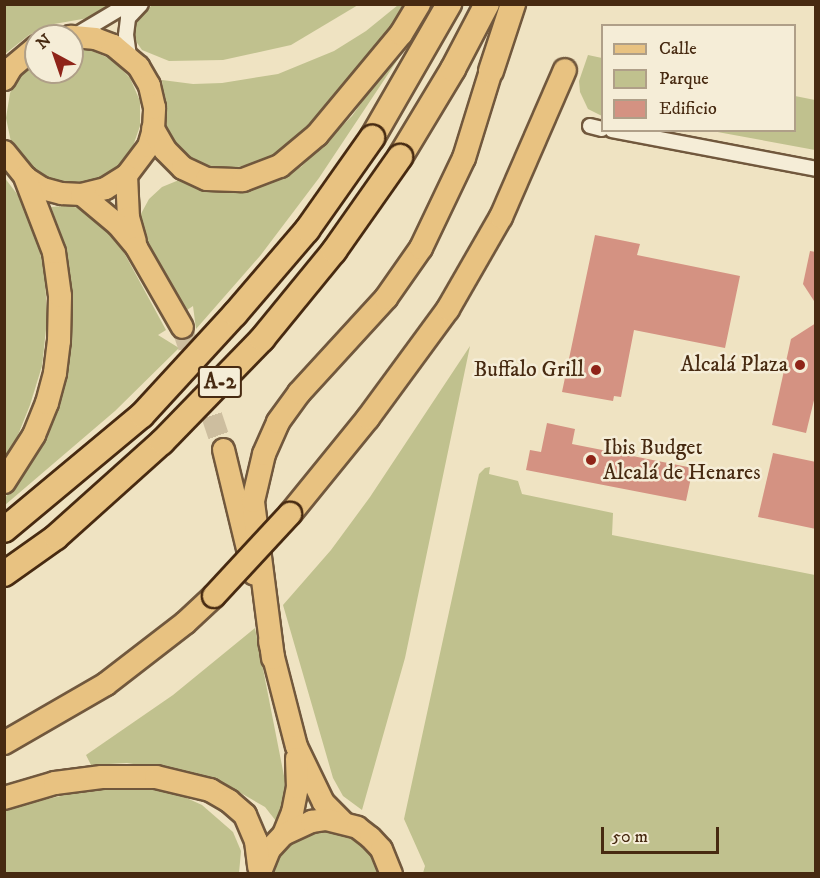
<!DOCTYPE html>
<html>
<head>
<meta charset="utf-8">
<style>
  body { margin:0 }
  #map { position:relative; width:820px; height:878px; overflow:hidden; background:#efe3c2; font-family:"IM FELL DW Pica",serif }
  div>[style] { position:absolute }
  .green>* { inset:0; background:#c0c18e }
  .building>* { inset:0; background:#d49282 }
  .primary-tunnel>* { height:21px; margin-top:-10.5px; transform-origin:0; background:repeating-linear-gradient(90deg,#cdbe9f 0 21px,transparent 0 31px) }
  .roads { filter:drop-shadow(2px 0 #71583d) drop-shadow(-2px 0 #71583d) drop-shadow(0 2px #71583d) drop-shadow(0 -2px #71583d) }
  .minor>* { height:14px; margin:-7px; padding:0 7px; transform-origin:7px; border-radius:7px; background:#f5edd7 }
  .primary>* { height:21px; margin:-10.5px; padding:0 10.5px; transform-origin:10.5px; border-radius:10.5px; background:#e8c281 }
  .trunk>* { height:22px; margin:-11px; padding:0 11px; transform-origin:11px; border-radius:11px; background:#e8c281 }
  .motorway>* { height:24px; margin:-12px; padding:0 12px; transform-origin:12px; border-radius:12px; background:#e8c281 }
  .bridges { filter:drop-shadow(2px 0 #472a11) drop-shadow(-2px 0 #472a11) drop-shadow(0 2px #472a11) drop-shadow(0 -2px #472a11) }
  .trunk-bridge>* { height:22px; margin:-11px; padding:0 11px; transform-origin:11px; border-radius:11px; background:#e8c281 }
  .motorway-bridge>* { height:24px; margin:-12px; padding:0 12px; transform-origin:12px; border-radius:12px; background:#e8c281 }
  .dots>* { width:16px; height:16px; translate:-50% -50%; box-sizing:border-box; border:3px solid #f5edd7; border-radius:50% }
  span { translate:-50% -50%; white-space:nowrap; text-align:center; line-height:1.15; -webkit-text-stroke:5px #f5edd7; paint-order:stroke }
  .shield-label span { padding:2px 4px; background:#f5edd7; border:2px solid; border-radius:4px; -webkit-text-stroke-width:0 }
  .shield-label { font-size:21px; color:#472a11; font-weight:700 }
  .poi-label { font-size:22px; color:#472a11 }
  .right { translate:-100% -50%; text-align:right }
  .left { translate:0 -50%; text-align:left }
  .frame { position:absolute; inset:0; border:6px solid #472a11; pointer-events:none }
  .legend { position:absolute; left:601px; top:24px; width:195px; height:108px; box-sizing:border-box; background:#f5edd7; border:2px solid #af9f88; margin:0; padding:8px 10px; list-style:none; font-size:18px; color:#472a11 }
  .legend li { display:flex; align-items:center; gap:12px; height:30px }
  .legend b { width:30px; border:2px solid #af9f88 }
  .north { position:absolute; left:24px; top:24px; width:60px; height:60px; box-sizing:border-box; background:#f5edd7; border:2px solid #af9f88; border-radius:50%; rotate:320deg; font-size:16px; font-weight:700; line-height:24px; text-align:center; color:#472a11 }
  .north::after { content:''; display:block; margin:auto; width:21px; height:27px; background:#8f2418; clip-path:polygon(50% 0,100% 100%,50% 72%,0 100%) }
  .scale { position:absolute; left:601px; top:827px; width:118px; height:27px; box-sizing:border-box; border:3px solid #472a11; border-top:0; padding-left:8px; font-size:18px; line-height:21px; white-space:nowrap; color:#472a11; -webkit-text-stroke:4px #f5edd7; paint-order:stroke }
</style>
</head>
<body>
<div id="map">
  <div class="green">
    <i style="clip-path:polygon(5px 5px,111px 5px,94px 17px,54px 24px,29px 35px,5px 54px)"></i>
    <i style="clip-path:polygon(152px 5px,358px 5px,291px 45px,223px 60px,169px 61px,142px 50px,133px 37px,134px 23px)"></i>
    <i style="clip-path:polygon(398px 5px,405px 5px,366px 64px,291px 148px,264px 161px,229px 169px,193px 163px,176px 149px,166px 132px,162px 80px,193px 84px,222px 83px,278px 74px,334px 51px,366px 31px)"></i>
    <i style="clip-path:polygon(72px 49px,90px 50px,113px 60px,130px 78px,140px 101px,140px 126px,132px 149px,116px 168px,94px 180px,69px 183px,45px 177px,25px 163px,11px 142px,6px 118px,10px 93px,22px 72px,36px 61px,36px 72px,72px 72px)"></i>
    <i style="clip-path:polygon(399px 50px,402px 53px,319px 178px,260px 256px,196px 329px,193px 306px,184px 312px,136px 223px,149px 199px,162px 187px,179px 180px,200px 186px,260px 185px,301px 167px,352px 116px)"></i>
    <i style="clip-path:polygon(588px 55px,602px 58px,602px 116px,588px 109px,580px 92px,579px 81px)"></i>
    <i style="clip-path:polygon(795px 96px,815px 100px,815px 150px,712px 131px,794px 130px)"></i>
    <i style="clip-path:polygon(4px 177px,24px 203px,37px 239px,45px 276px,47px 320px,42px 366px,30px 405px,16px 440px,5px 458px)"></i>
    <i style="clip-path:polygon(64px 206px,83px 208px,115px 236px,166px 330px,158px 335px,179px 348px,115px 411px,5px 505px,5px 498px,31px 461px,59px 398px,71px 334px,70px 277px,60px 231px,51px 207px)"></i>
    <i style="clip-path:polygon(470px 346px,405px 658px,362px 810px,343px 796px,333px 778px,283px 605px,331px 550px,370px 497px)"></i>
    <i style="clip-path:polygon(490px 467px,489px 474px,518px 481px,522px 494px,613px 513px,612px 535px,815px 575px,815px 873px,423px 873px,425px 866px,404px 819px,479px 474px,485px 468px)"></i>
    <i style="clip-path:polygon(255px 628px,285px 781px,283px 811px,276px 821px,265px 807px,218px 780px,191px 773px,127px 763px,91px 765px,86px 755px,173px 695px)"></i>
    <i style="clip-path:polygon(135px 787px,169px 790px,202px 805px,233px 832px,241px 851px,239px 873px,5px 873px,4px 811px,34px 802px,88px 790px)"></i>
    <i style="clip-path:polygon(332px 831px,350px 836px,366px 847px,377px 863px,380px 874px,273px 874px,281px 855px,295px 841px,312px 833px)"></i>
  </div>
  <div class="building">
    <i style="clip-path:polygon(595px 235px,640px 244px,637px 255px,740px 276px,725px 348px,634px 330px,621px 397px,614px 396px,613px 401px,562px 392px)"></i>
    <i style="clip-path:polygon(810px 251px,816px 252px,816px 304px,803px 284px)"></i>
    <i style="clip-path:polygon(816px 323px,816px 392px,806px 433px,772px 425px,791px 339px)"></i>
    <i style="clip-path:polygon(547px 423px,575px 429px,572px 444px,693px 468px,686px 501px,526px 470px,530px 450px,541px 452px)"></i>
    <i style="clip-path:polygon(773px 453px,816px 462px,816px 529px,758px 517px)"></i>
  </div>
  <div class="primary-tunnel">
    <i style="left:182px;top:327px;width:129px;rotate:71.4deg"></i>
  </div>
  <div class="roads">
    <div class="minor">
      <i style="left:76px;top:35px;width:61px;rotate:-30.8deg"></i>
      <i style="left:129px;top:56px;width:21px;rotate:-98deg"></i>
      <i style="left:126px;top:35px;width:17px;rotate:-83deg"></i>
      <i style="left:128px;top:18px;width:19px;rotate:-47deg"></i>
      <i style="left:590px;top:126px;width:12px;rotate:14deg"></i>
      <i style="left:612px;top:130px;width:208px;rotate:10.8deg"></i>
    </div>
    <div class="primary">
      <i style="left:4px;top:79px;width:14px;rotate:-60deg"></i>
      <i style="left:11px;top:67px;width:33px;rotate:-40deg"></i>
      <i style="left:4px;top:151px;width:33px;rotate:51deg"></i>
      <i style="left:25px;top:177px;width:20px;rotate:33deg"></i>
      <i style="left:42px;top:188px;width:20px;rotate:15deg"></i>
      <i style="left:61px;top:193px;width:20px;rotate:3deg"></i>
      <i style="left:81px;top:194px;width:25px;rotate:-14deg"></i>
      <i style="left:105px;top:188px;width:25px;rotate:-32deg"></i>
      <i style="left:126px;top:175px;width:36px;rotate:-53deg"></i>
      <i style="left:148px;top:146px;width:18px;rotate:-74deg"></i>
      <i style="left:153px;top:129px;width:22px;rotate:-87deg"></i>
      <i style="left:154px;top:107px;width:23px;rotate:-103deg"></i>
      <i style="left:149px;top:85px;width:22px;rotate:-120deg"></i>
      <i style="left:138px;top:66px;width:33px;rotate:-140deg"></i>
      <i style="left:113px;top:45px;width:19px;rotate:-159deg"></i>
      <i style="left:95px;top:38px;width:25px;rotate:-175deg"></i>
      <i style="left:126px;top:175px;width:42px;rotate:87.3deg"></i>
      <i style="left:128px;top:217px;width:25px;rotate:74deg"></i>
      <i style="left:81px;top:194px;width:47px;rotate:39.8deg"></i>
      <i style="left:117px;top:224px;width:30px;rotate:50deg"></i>
      <i style="left:136px;top:247px;width:92px;rotate:60.1deg"></i>
      <i style="left:223px;top:449px;width:128px;rotate:76.4deg"></i>
      <i style="left:269px;top:641px;width:108px;rotate:75.6deg"></i>
      <i style="left:296px;top:746px;width:62px;rotate:64.3deg"></i>
      <i style="left:323px;top:802px;width:27px;rotate:45deg"></i>
      <i style="left:283px;top:834px;width:24px;rotate:-68deg"></i>
      <i style="left:292px;top:812px;width:25px;rotate:-79deg"></i>
      <i style="left:297px;top:787px;width:29px;rotate:-92deg"></i>
      <i style="left:259px;top:874px;width:27px;rotate:-68deg"></i>
      <i style="left:269px;top:849px;width:21px;rotate:-47deg"></i>
      <i style="left:283px;top:834px;width:31px;rotate:-25deg"></i>
      <i style="left:311px;top:821px;width:15px;rotate:-8deg"></i>
      <i style="left:326px;top:819px;width:32px;rotate:14deg"></i>
      <i style="left:357px;top:827px;width:16px;rotate:38deg"></i>
      <i style="left:370px;top:837px;width:16px;rotate:47deg"></i>
      <i style="left:381px;top:849px;width:27px;rotate:68deg"></i>
    </div>
    <div class="trunk">
      <i style="left:153px;top:129px;width:24px;rotate:60deg"></i>
      <i style="left:165px;top:150px;width:25px;rotate:45deg"></i>
      <i style="left:183px;top:168px;width:26px;rotate:25deg"></i>
      <i style="left:207px;top:179px;width:36px;rotate:2deg"></i>
      <i style="left:243px;top:180px;width:40px;rotate:-21deg"></i>
      <i style="left:280px;top:166px;width:48px;rotate:-40deg"></i>
      <i style="left:317px;top:135px;width:131px;rotate:-50.3deg"></i>
      <i style="left:401px;top:34px;width:35px;rotate:-59deg"></i>
      <i style="left:4px;top:482px;width:56px;rotate:-57.4deg"></i>
      <i style="left:34px;top:435px;width:35px;rotate:-68deg"></i>
      <i style="left:47px;top:403px;width:31px;rotate:-75deg"></i>
      <i style="left:55px;top:373px;width:32px;rotate:-83deg"></i>
      <i style="left:59px;top:341px;width:45px;rotate:-88.7deg"></i>
      <i style="left:60px;top:296px;width:44px;rotate:-97.8deg"></i>
      <i style="left:54px;top:252px;width:80px;rotate:-111.1deg"></i>
      <i style="left:290px;top:514px;width:124px;rotate:-50.9deg"></i>
      <i style="left:368px;top:418px;width:135px;rotate:-53.7deg"></i>
      <i style="left:448px;top:309px;width:106px;rotate:-60.1deg"></i>
      <i style="left:501px;top:217px;width:160px;rotate:-66.5deg"></i>
      <i style="left:273px;top:658px;width:158px;rotate:-97.3deg"></i>
      <i style="left:253px;top:501px;width:48px;rotate:-76.8deg"></i>
      <i style="left:264px;top:454px;width:35px;rotate:-66deg"></i>
      <i style="left:278px;top:422px;width:36px;rotate:-54deg"></i>
      <i style="left:299px;top:393px;width:129px;rotate:-47.5deg"></i>
      <i style="left:386px;top:298px;width:61px;rotate:-55deg"></i>
      <i style="left:421px;top:248px;width:100px;rotate:-64.5deg"></i>
      <i style="left:464px;top:158px;width:91px;rotate:-72.8deg"></i>
      <i style="left:4px;top:743px;width:118px;rotate:-30deg"></i>
      <i style="left:106px;top:684px;width:100px;rotate:-37.7deg"></i>
      <i style="left:185px;top:623px;width:40px;rotate:-43deg"></i>
      <i style="left:4px;top:798px;width:53px;rotate:-16.4deg"></i>
      <i style="left:55px;top:783px;width:47px;rotate:-7.3deg"></i>
      <i style="left:102px;top:777px;width:54px"></i>
      <i style="left:156px;top:777px;width:56px;rotate:13.5deg"></i>
      <i style="left:210px;top:790px;width:22px;rotate:30deg"></i>
      <i style="left:229px;top:801px;width:21px;rotate:41deg"></i>
      <i style="left:245px;top:815px;width:28px;rotate:67deg"></i>
      <i style="left:256px;top:841px;width:26px;rotate:83deg"></i>
    </div>
    <div class="motorway">
      <i style="left:491px;top:71px;width:71px;rotate:-71.8deg"></i>
      <i style="left:372px;top:138px;width:155px;rotate:-60.1deg"></i>
      <i style="left:400px;top:157px;width:103px;rotate:-58.9deg"></i>
      <i style="left:453px;top:69px;width:73px;rotate:-62.4deg"></i>
    </div>
  </div>
  <div class="bridges">
    <div class="trunk-bridge">
      <i style="left:214px;top:596px;width:112px;rotate:-47.2deg"></i>
    </div>
    <div class="motorway-bridge">
      <i style="left:4px;top:530px;width:180px;rotate:-39.8deg"></i>
      <i style="left:142px;top:415px;width:137px;rotate:-47.4deg"></i>
      <i style="left:235px;top:314px;width:111px;rotate:-49.4deg"></i>
      <i style="left:307px;top:230px;width:113px;rotate:-54.8deg"></i>
      <i style="left:4px;top:574px;width:64px;rotate:-35.4deg"></i>
      <i style="left:56px;top:537px;width:142px;rotate:-41.9deg"></i>
      <i style="left:162px;top:442px;width:144px;rotate:-45.8deg"></i>
      <i style="left:262px;top:339px;width:114px;rotate:-50.7deg"></i>
      <i style="left:334px;top:251px;width:115px;rotate:-54.9deg"></i>
    </div>
  </div>
  <div class="dots">
    <i style="left:800px;top:365px;background:#8f2418"></i>
    <i style="left:596px;top:370px;background:#8f2418"></i>
    <i style="left:591px;top:460px;background:#8f2418"></i>
  </div>
  <div class="shield-label">
    <span style="left:220px;top:382px">A-2</span>
  </div>
  <div class="poi-label">
    <span class="right" style="left:788px;top:365px">Alcalá Plaza</span>
    <span class="right" style="left:584px;top:370px">Buffalo Grill</span>
    <span class="left" style="left:603px;top:460px">Ibis Budget<br>Alcalá de Henares</span>
  </div>
  <div class="frame"></div>
  <ul class="legend">
  <li><b style="height:8px;background:#e8c281"></b>Calle</li>
  <li><b style="height:16px;background:#c0c18e"></b>Parque</li>
  <li><b style="height:16px;background:#d49282"></b>Edificio</li>
  </ul>
  <div class="north">N</div>
  <div class="scale">50 m</div>
</div>
</body>
</html>
